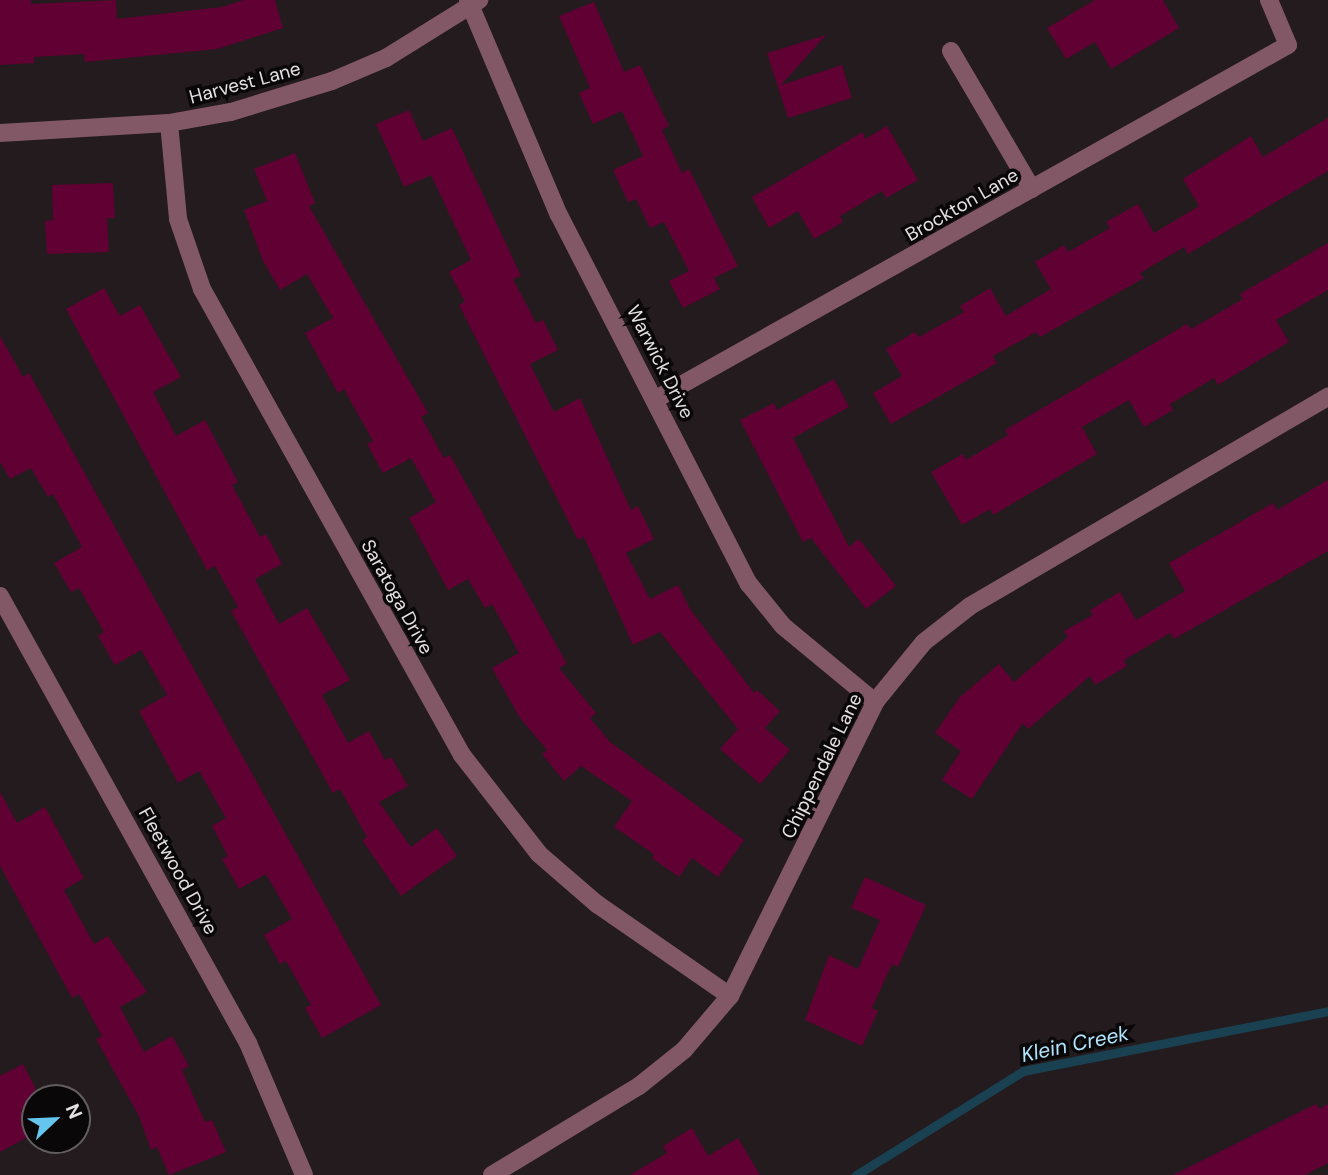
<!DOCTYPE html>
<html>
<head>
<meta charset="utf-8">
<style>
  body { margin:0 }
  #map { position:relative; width:1328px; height:1175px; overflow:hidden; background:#231b1e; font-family:"DM Sans",sans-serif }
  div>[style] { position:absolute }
  .stream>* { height:9px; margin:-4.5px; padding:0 4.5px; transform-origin:4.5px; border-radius:4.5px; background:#1a4151 }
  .building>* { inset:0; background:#610133 }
  .minor>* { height:18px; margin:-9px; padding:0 9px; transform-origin:9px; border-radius:9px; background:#825866 }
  span { translate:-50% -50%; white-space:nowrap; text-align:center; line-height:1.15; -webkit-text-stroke:7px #0a0708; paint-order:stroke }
  .street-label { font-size:19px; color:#e5e0e1 }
  .water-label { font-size:21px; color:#b0e4fd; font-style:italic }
  .north { position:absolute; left:21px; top:1084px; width:70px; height:70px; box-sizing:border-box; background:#0a0708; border:2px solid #625e5f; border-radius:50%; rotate:67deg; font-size:19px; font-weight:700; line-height:28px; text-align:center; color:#e5e0e1 }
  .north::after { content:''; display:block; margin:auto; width:24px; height:32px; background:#65c5ee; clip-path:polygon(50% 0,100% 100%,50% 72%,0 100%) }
</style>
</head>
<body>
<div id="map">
  <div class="stream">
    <i style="left:856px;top:1175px;width:197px;rotate:-31.9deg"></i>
    <i style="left:1023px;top:1071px;width:311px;rotate:-11.1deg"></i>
  </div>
  <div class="building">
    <i style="clip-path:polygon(0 0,31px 0,31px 4px,116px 0,117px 19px,222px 7px,244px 0,275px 0,283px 28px,217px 49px,85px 62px,84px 54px,34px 57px,34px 63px,0 65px)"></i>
    <i style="clip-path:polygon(1095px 0,1163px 0,1179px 28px,1111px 69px,1095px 42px,1066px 59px,1047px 28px)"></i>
    <i style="clip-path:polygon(594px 2px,624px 72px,640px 65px,669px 126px,662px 130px,682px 173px,689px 169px,738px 266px,714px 278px,720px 289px,683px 308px,669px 281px,689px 271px,664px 222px,650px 228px,636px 199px,628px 202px,613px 170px,643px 156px,622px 111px,593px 124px,579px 93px,590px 88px,559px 16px)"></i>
    <i style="clip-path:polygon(826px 35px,781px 85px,842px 65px,852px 98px,788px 118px,767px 53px)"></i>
    <i style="clip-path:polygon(409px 110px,423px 141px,452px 128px,521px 276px,513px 279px,536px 323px,543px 320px,558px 350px,530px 364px,554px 412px,580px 398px,631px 510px,638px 506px,654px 539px,626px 553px,650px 599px,678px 585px,690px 609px,754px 693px,757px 690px,780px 711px,765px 728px,790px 750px,760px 784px,720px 749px,738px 729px,660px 632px,633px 645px,584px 537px,578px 540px,459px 305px,465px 302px,449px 272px,471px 260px,431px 175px,404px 187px,376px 124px)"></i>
    <i style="clip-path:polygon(1328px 118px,1328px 171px,1188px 254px,1184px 247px,1140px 273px,1144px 278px,1040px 337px,1036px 332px,993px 356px,997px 363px,891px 424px,873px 393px,902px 376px,886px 349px,915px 332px,919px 337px,964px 312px,960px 306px,990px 288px,1006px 316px,1051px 289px,1035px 262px,1064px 245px,1068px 252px,1110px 228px,1106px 222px,1138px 204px,1154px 233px,1199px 206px,1183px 179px,1251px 136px,1263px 157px)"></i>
    <i style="clip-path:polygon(887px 126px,918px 180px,886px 198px,882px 191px,840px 216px,843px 222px,814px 239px,798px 211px,769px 228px,752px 197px,863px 132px,865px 139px)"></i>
    <i style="clip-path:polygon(295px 153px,315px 203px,309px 206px,428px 413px,421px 417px,444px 458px,450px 455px,567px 664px,559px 668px,596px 713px,590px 718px,610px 742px,744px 840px,718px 877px,692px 858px,679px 877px,652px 858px,654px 854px,614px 827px,632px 801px,581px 766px,564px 781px,542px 754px,547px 750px,520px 718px,492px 668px,519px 653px,492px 604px,485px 608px,468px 579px,448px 590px,409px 518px,436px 502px,411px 458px,383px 473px,367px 444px,373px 441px,344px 389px,338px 393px,305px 333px,333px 318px,307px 274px,280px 290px,263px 261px,244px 210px,267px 201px,254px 169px)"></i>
    <i style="clip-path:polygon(113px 183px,115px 218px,107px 218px,109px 252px,47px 254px,45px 221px,53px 220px,52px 185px)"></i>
    <i style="clip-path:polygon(1328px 243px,1328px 290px,1276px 320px,1289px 342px,1218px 385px,1214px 378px,1170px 404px,1173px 410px,1144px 427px,1129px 400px,1082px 427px,1097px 454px,993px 515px,990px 509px,962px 525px,931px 472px,963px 454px,966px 460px,1008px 435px,1005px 430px,1187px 324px,1191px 329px,1243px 299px,1240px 294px)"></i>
    <i style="clip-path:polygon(104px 288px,120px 316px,140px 305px,181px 377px,153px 392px,176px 436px,205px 420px,238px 482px,232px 485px,260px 537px,266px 534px,282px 564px,255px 579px,279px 624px,307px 608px,350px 680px,322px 695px,348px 743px,369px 731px,385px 760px,391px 757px,408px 786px,379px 802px,411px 847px,437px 828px,457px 856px,401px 896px,362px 840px,367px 837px,340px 789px,333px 793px,231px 611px,238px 607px,215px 566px,207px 570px,66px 309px)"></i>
    <i style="clip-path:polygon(0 336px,23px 377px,29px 373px,381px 1005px,322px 1038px,305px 1008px,311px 1005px,286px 961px,280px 964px,264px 935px,292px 919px,266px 874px,239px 889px,222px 859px,228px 856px,212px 826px,226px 818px,199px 771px,178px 783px,139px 711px,167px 695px,141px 650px,115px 665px,98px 636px,104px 632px,79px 588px,71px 592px,54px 563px,82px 547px,53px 494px,48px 497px,31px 468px,10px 479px,0 462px)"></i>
    <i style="clip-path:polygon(834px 379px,849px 407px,793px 438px,849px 547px,859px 539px,896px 586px,866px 609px,811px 538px,803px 542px,740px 420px,774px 403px,777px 410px)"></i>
    <i style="clip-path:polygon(1328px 480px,1328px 551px,1174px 639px,1170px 633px,1124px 660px,1127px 666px,1095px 685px,1090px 676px,1028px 729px,1023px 723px,972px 799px,942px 780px,961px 751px,935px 733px,960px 697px,999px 664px,1014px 682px,1068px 637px,1064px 631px,1093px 615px,1090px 610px,1120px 592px,1136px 620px,1185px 591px,1169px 563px,1273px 503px,1277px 510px)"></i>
    <i style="clip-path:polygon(0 792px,17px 823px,45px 807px,84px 878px,64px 890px,94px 944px,108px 936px,147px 992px,120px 1007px,144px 1052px,172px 1036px,189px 1066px,182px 1070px,205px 1122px,212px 1120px,226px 1152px,169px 1175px,157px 1147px,151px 1150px,139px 1116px,96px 1039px,102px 1036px,79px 994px,72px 998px,0 866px)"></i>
    <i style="clip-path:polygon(865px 877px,926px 905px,898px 967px,892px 964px,872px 1008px,878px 1011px,862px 1046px,805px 1020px,829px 955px,858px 969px,880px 920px,851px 908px)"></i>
    <i style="clip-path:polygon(23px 1064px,35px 1087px,35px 1133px,0 1152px,0 1076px)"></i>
    <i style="clip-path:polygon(1316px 1104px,1319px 1109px,1328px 1104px,1328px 1163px,1305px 1175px,1173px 1175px)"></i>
    <i style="clip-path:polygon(692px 1128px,708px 1156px,738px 1138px,760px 1175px,630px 1175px,667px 1153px,663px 1146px)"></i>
  </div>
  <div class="minor">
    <i style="left:468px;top:0;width:233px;rotate:67.1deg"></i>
    <i style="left:559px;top:215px;width:415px;rotate:62.8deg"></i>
    <i style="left:749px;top:584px;width:54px;rotate:51deg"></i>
    <i style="left:783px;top:626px;width:119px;rotate:39.6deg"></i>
    <i style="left:951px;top:51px;width:160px;rotate:59.6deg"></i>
    <i style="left:169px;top:123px;width:96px;rotate:84.6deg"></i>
    <i style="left:178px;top:219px;width:74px;rotate:71.1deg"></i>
    <i style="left:202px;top:289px;width:534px;rotate:60.84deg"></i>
    <i style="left:462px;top:755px;width:125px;rotate:52.1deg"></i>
    <i style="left:539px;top:854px;width:77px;rotate:40.8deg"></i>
    <i style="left:597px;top:904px;width:162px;rotate:34.7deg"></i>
    <i style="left:0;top:133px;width:169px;rotate:-3.4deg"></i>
    <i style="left:169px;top:123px;width:63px;rotate:-10.1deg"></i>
    <i style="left:231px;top:112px;width:106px;rotate:-17.1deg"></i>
    <i style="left:332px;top:81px;width:59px;rotate:-23.1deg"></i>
    <i style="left:386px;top:58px;width:110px;rotate:-31.9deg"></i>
    <i style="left:656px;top:399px;width:724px;rotate:-29.25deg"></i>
    <i style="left:1288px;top:45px;width:49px;rotate:-112.9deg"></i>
    <i style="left:0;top:596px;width:511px;rotate:60.98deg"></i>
    <i style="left:248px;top:1043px;width:143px;rotate:67deg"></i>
    <i style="left:492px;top:1175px;width:172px;rotate:-31.2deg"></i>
    <i style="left:639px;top:1086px;width:58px;rotate:-38.7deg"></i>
    <i style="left:684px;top:1050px;width:71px;rotate:-49.6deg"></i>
    <i style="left:730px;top:996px;width:328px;rotate:-63.7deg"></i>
    <i style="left:875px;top:702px;width:77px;rotate:-50.8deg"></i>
    <i style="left:924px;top:642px;width:58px;rotate:-38deg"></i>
    <i style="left:970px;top:606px;width:415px;rotate:-30.3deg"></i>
  </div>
  <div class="street-label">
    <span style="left:245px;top:83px;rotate:-15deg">Harvest Lane</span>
    <span style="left:962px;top:205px;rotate:-30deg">Brockton Lane</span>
    <span style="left:660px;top:362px;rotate:63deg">Warwick Drive</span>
    <span style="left:397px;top:597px;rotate:61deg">Saratoga Drive</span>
    <span style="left:822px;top:766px;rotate:-64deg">Chippendale Lane</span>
    <span style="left:178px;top:871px;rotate:61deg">Fleetwood Drive</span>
  </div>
  <div class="water-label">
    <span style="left:1075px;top:1044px;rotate:-12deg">Klein Creek</span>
  </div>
  <div class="north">N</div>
</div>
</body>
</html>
